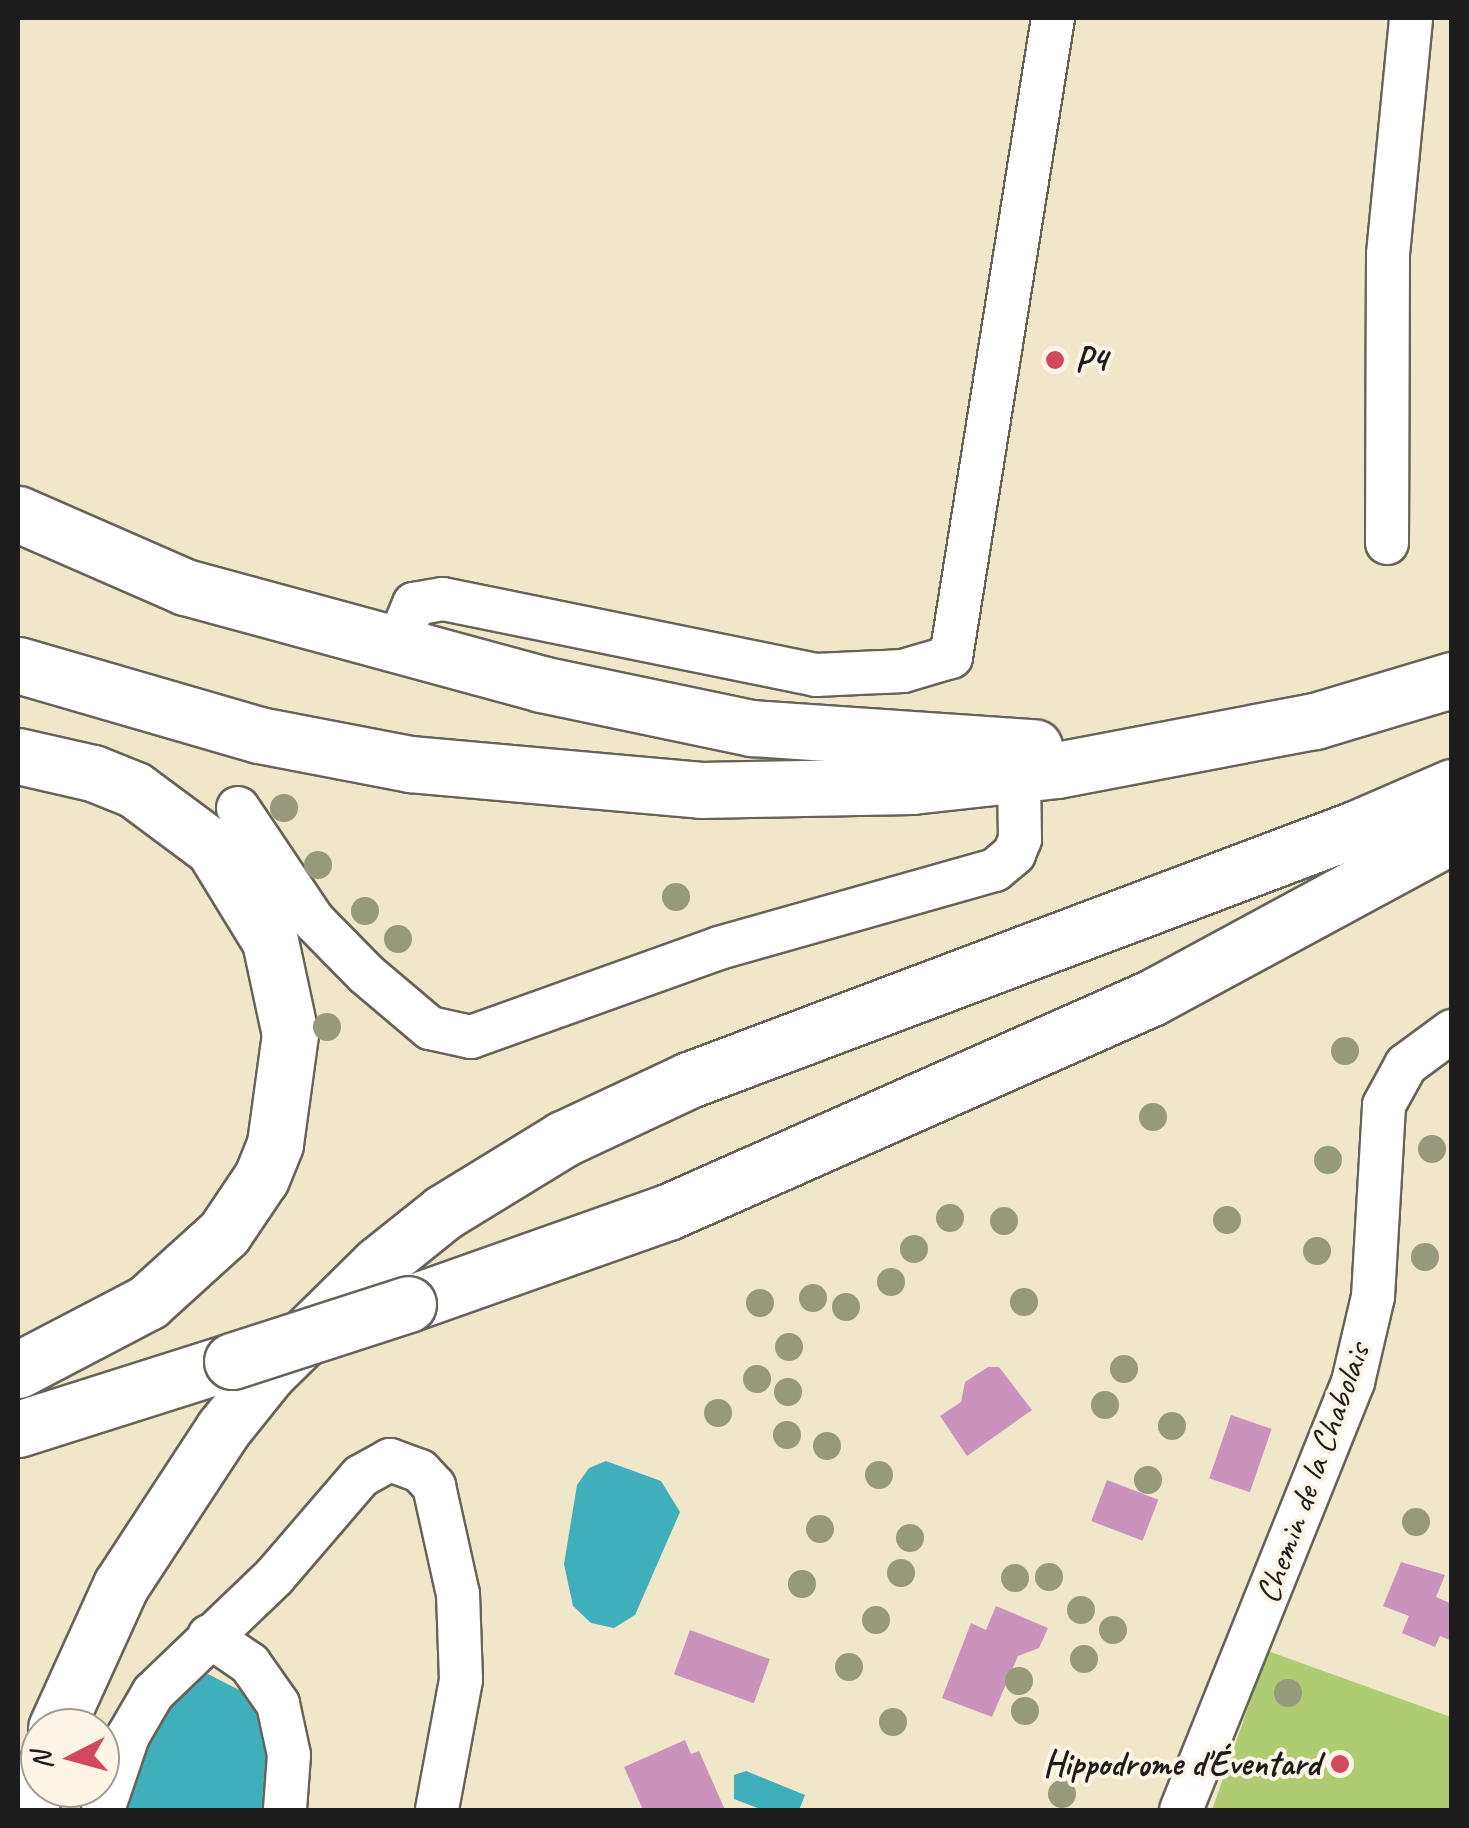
<!DOCTYPE html>
<html>
<head>
<meta charset="utf-8">
<style>
  body { margin:0 }
  #map { position:relative; width:1469px; height:1828px; overflow:hidden; background:#f0e7cb; font-family:Caveat,sans-serif }
  div>[style] { position:absolute }
  .green>* { inset:0; background:#afcc72 }
  .water>* { inset:0; background:#3fafbb }
  .building>* { inset:0; background:#ca93be; transform-origin:0 0 }
  .roads { filter:drop-shadow(2px 0 #666359) drop-shadow(-2px 0 #666359) drop-shadow(0 2px #666359) drop-shadow(0 -2px #666359) }
  .minor>* { height:42px; margin:-21px; padding:0 21px; transform-origin:21px; border-radius:21px; background:#fff }
  .highway>* { height:55px; margin:-27.5px; padding:0 27.5px; transform-origin:27.5px; border-radius:27.5px; background:#fff }
  .bridges { filter:drop-shadow(2px 0 #666359) drop-shadow(-2px 0 #666359) drop-shadow(0 2px #666359) drop-shadow(0 -2px #666359) }
  .highway-bridge>* { height:55px; margin:-27.5px; padding:0 27.5px; transform-origin:27.5px; border-radius:27.5px; background:#fff }
  .trees>* { width:28px; height:28px; margin:-14px; border-radius:50%; background:#97997b }
  .dots>* { width:28px; height:28px; translate:-50% -50%; box-sizing:border-box; border:5px solid #fcf5e5; border-radius:50% }
  span { translate:-50% -50%; white-space:nowrap; text-align:center; line-height:1.15; -webkit-text-stroke:8px #fcf5e5; paint-order:stroke }
  .poi-label { font-size:35px; color:#1c1c1c; font-weight:700 }
  .left { translate:0 -50%; text-align:left }
  .right { translate:-100% -50%; text-align:right }
  .street-label { font-size:35px; color:#1c1c1c }
  .frame { position:absolute; inset:0; border:20px solid #1c1c1c; pointer-events:none }
  .north { position:absolute; left:20px; top:1708px; width:100px; height:100px; box-sizing:border-box; background:#fcf5e5; border:2px solid #a29e95; border-radius:50%; rotate:264deg; font-size:28px; font-weight:700; line-height:40px; text-align:center; color:#1c1c1c }
  .north::after { content:''; display:block; margin:auto; width:35px; height:45px; background:#d1495b; clip-path:polygon(50% 0,100% 100%,50% 72%,0 100%) }
</style>
</head>
<body>
<div id="map">
  <div class="green">
    <i style="clip-path:polygon(1268px 1651px,1451px 1717px,1451px 1810px,1212px 1810px)"></i>
  </div>
  <div class="water">
    <i style="clip-path:polygon(606px 1461px,661px 1481px,680px 1512px,635px 1615px,614px 1628px,591px 1623px,573px 1606px,564px 1564px,577px 1485px,589px 1468px)"></i>
    <i style="clip-path:polygon(208px 1674px,243px 1692px,262px 1724px,272px 1783px,269px 1810px,123px 1810px,143px 1742px,175px 1689px)"></i>
    <i style="clip-path:polygon(746px 1771px,805px 1795px,799px 1810px,763px 1810px,734px 1799px,734px 1775px)"></i>
  </div>
  <div class="building">
    <i style="clip-path:polygon(988px 1367px,999px 1367px,1032px 1410px,967px 1456px,940px 1416px,961px 1402px,965px 1382px)"></i>
    <i style="left:1231px;top:1415px;width:43px;height:67px;rotate:19deg"></i>
    <i style="left:1107px;top:1480px;width:55px;height:44px;rotate:21deg"></i>
    <i style="clip-path:polygon(1401px 1562px,1445px 1575px,1436px 1597px,1452px 1604px,1452px 1641px,1440px 1636px,1435px 1647px,1402px 1633px,1409px 1616px,1383px 1606px)"></i>
    <i style="clip-path:polygon(996px 1606px,1048px 1628px,1039px 1648px,1018px 1656px,992px 1717px,942px 1698px,971px 1623px,986px 1630px)"></i>
    <i style="left:690px;top:1630px;width:85px;height:47px;rotate:20deg"></i>
    <i style="clip-path:polygon(685px 1740px,691px 1754px,699px 1751px,725px 1810px,643px 1810px,624px 1767px)"></i>
  </div>
  <div class="roads">
    <div class="minor">
      <i style="left:1387px;top:543px;width:289px;rotate:-89.8deg"></i>
      <i style="left:1388px;top:254px;width:237px;rotate:-84.4deg"></i>
      <i style="left:396px;top:647px;width:47px;rotate:-67.3deg"></i>
      <i style="left:414px;top:604px;width:29px;rotate:-10deg"></i>
      <i style="left:443px;top:599px;width:381px;rotate:11.5deg"></i>
      <i style="left:816px;top:675px;width:87px;rotate:-2.6deg"></i>
      <i style="left:903px;top:671px;width:50px;rotate:-16.3deg"></i>
      <i style="left:951px;top:657px;width:647px;rotate:-80.93deg"></i>
      <i style="left:238px;top:808px;width:136px;rotate:56.1deg"></i>
      <i style="left:314px;top:921px;width:74px;rotate:45.5deg"></i>
      <i style="left:366px;top:974px;width:84px;rotate:40.2deg"></i>
      <i style="left:430px;top:1028px;width:42px;rotate:12.4deg"></i>
      <i style="left:471px;top:1037px;width:263px;rotate:-19.7deg"></i>
      <i style="left:719px;top:948px;width:287px;rotate:-15.8deg"></i>
      <i style="left:995px;top:870px;width:25px;rotate:-40deg"></i>
      <i style="left:1014px;top:854px;width:16px;rotate:-68deg"></i>
      <i style="left:1020px;top:839px;width:64px;rotate:-90.9deg"></i>
      <i style="left:209px;top:1636px;width:50px;rotate:34.3deg"></i>
      <i style="left:250px;top:1664px;width:49px;rotate:55deg"></i>
      <i style="left:278px;top:1704px;width:52px;rotate:77.8deg"></i>
      <i style="left:289px;top:1755px;width:55px;rotate:94.2deg"></i>
      <i style="left:103px;top:1810px;width:78px;rotate:-71.3deg"></i>
      <i style="left:128px;top:1736px;width:50px;rotate:-59.8deg"></i>
      <i style="left:153px;top:1693px;width:168px;rotate:-43.8deg"></i>
      <i style="left:274px;top:1577px;width:133px;rotate:-49.3deg"></i>
      <i style="left:361px;top:1476px;width:33px;rotate:-29deg"></i>
      <i style="left:390px;top:1460px;width:32px;rotate:20deg"></i>
      <i style="left:420px;top:1471px;width:21px;rotate:47deg"></i>
      <i style="left:434px;top:1486px;width:111px;rotate:77.5deg"></i>
      <i style="left:458px;top:1594px;width:86px;rotate:88deg"></i>
      <i style="left:461px;top:1680px;width:132px;rotate:100.5deg"></i>
      <i style="left:1181px;top:1810px;width:461px;rotate:-68.1deg"></i>
      <i style="left:1353px;top:1382px;width:87px;rotate:-76.8deg"></i>
      <i style="left:1373px;top:1297px;width:192px;rotate:-86.7deg"></i>
      <i style="left:1384px;top:1105px;width:46px;rotate:-61.2deg"></i>
      <i style="left:1406px;top:1065px;width:57px;rotate:-36.5deg"></i>
    </div>
    <div class="highway">
      <i style="left:18px;top:514px;width:182px;rotate:23.6deg"></i>
      <i style="left:185px;top:587px;width:369px;rotate:15.2deg"></i>
      <i style="left:541px;top:684px;width:216px;rotate:11.8deg"></i>
      <i style="left:752px;top:728px;width:283px;rotate:3.9deg"></i>
      <i style="left:18px;top:665px;width:251px;rotate:16.2deg"></i>
      <i style="left:259px;top:735px;width:154px;rotate:10.9deg"></i>
      <i style="left:410px;top:764px;width:292px;rotate:5.1deg"></i>
      <i style="left:701px;top:790px;width:211px;rotate:-1.1deg"></i>
      <i style="left:912px;top:786px;width:146px;rotate:-6.3deg"></i>
      <i style="left:1057px;top:770px;width:263px;rotate:-10.8deg"></i>
      <i style="left:1315px;top:721px;width:143px;rotate:-16.7deg"></i>
      <i style="left:18px;top:756px;width:77px;rotate:12.8deg"></i>
      <i style="left:93px;top:773px;width:45px;rotate:22deg"></i>
      <i style="left:135px;top:790px;width:97px;rotate:36.6deg"></i>
      <i style="left:213px;top:848px;width:109px;rotate:58.5deg"></i>
      <i style="left:270px;top:941px;width:95px;rotate:77.9deg"></i>
      <i style="left:290px;top:1034px;width:111px;rotate:97.8deg"></i>
      <i style="left:275px;top:1144px;width:37px;rotate:112deg"></i>
      <i style="left:261px;top:1178px;width:66px;rotate:123.9deg"></i>
      <i style="left:224px;top:1233px;width:103px;rotate:137.8deg"></i>
      <i style="left:148px;top:1302px;width:147px;rotate:152.4deg"></i>
      <i style="left:408px;top:1304px;width:276px;rotate:-19.5deg"></i>
      <i style="left:668px;top:1212px;width:528px;rotate:-23.9deg"></i>
      <i style="left:1151px;top:998px;width:342px;rotate:-28.4deg"></i>
      <i style="left:18px;top:1429px;width:225px;rotate:-17.6deg"></i>
      <i style="left:56px;top:1728px;width:157px;rotate:-65.6deg"></i>
      <i style="left:121px;top:1585px;width:186px;rotate:-56.8deg"></i>
      <i style="left:223px;top:1429px;width:72px;rotate:-51.2deg"></i>
      <i style="left:268px;top:1373px;width:156px;rotate:-44.5deg"></i>
      <i style="left:379px;top:1264px;width:83px;rotate:-38.7deg"></i>
      <i style="left:444px;top:1212px;width:140px;rotate:-31.5deg"></i>
      <i style="left:563px;top:1139px;width:139px;rotate:-25.1deg"></i>
      <i style="left:689px;top:1080px;width:712px;rotate:-20.65deg"></i>
      <i style="left:1355px;top:829px;width:106px;rotate:-23.4deg"></i>
      <i style="left:29px;top:1810px;width:39px;rotate:-73deg"></i>
    </div>
  </div>
  <div class="bridges">
    <div class="highway-bridge">
      <i style="left:232px;top:1361px;width:185px;rotate:-17.9deg"></i>
    </div>
  </div>
  <div class="trees">
    <i style="left:284px;top:808px"></i>
    <i style="left:318px;top:865px"></i>
    <i style="left:676px;top:897px"></i>
    <i style="left:365px;top:911px"></i>
    <i style="left:398px;top:939px"></i>
    <i style="left:327px;top:1027px"></i>
    <i style="left:1345px;top:1051px"></i>
    <i style="left:1153px;top:1117px"></i>
    <i style="left:1432px;top:1149px"></i>
    <i style="left:1328px;top:1160px"></i>
    <i style="left:950px;top:1218px"></i>
    <i style="left:1227px;top:1220px"></i>
    <i style="left:1004px;top:1221px"></i>
    <i style="left:914px;top:1249px"></i>
    <i style="left:1317px;top:1251px"></i>
    <i style="left:1425px;top:1257px"></i>
    <i style="left:891px;top:1282px"></i>
    <i style="left:813px;top:1298px"></i>
    <i style="left:1024px;top:1302px"></i>
    <i style="left:760px;top:1303px"></i>
    <i style="left:846px;top:1307px"></i>
    <i style="left:789px;top:1347px"></i>
    <i style="left:1124px;top:1369px"></i>
    <i style="left:757px;top:1379px"></i>
    <i style="left:788px;top:1392px"></i>
    <i style="left:1105px;top:1405px"></i>
    <i style="left:718px;top:1413px"></i>
    <i style="left:1172px;top:1426px"></i>
    <i style="left:787px;top:1435px"></i>
    <i style="left:827px;top:1446px"></i>
    <i style="left:879px;top:1475px"></i>
    <i style="left:1148px;top:1480px"></i>
    <i style="left:1416px;top:1522px"></i>
    <i style="left:820px;top:1529px"></i>
    <i style="left:910px;top:1538px"></i>
    <i style="left:901px;top:1573px"></i>
    <i style="left:1049px;top:1577px"></i>
    <i style="left:1015px;top:1578px"></i>
    <i style="left:802px;top:1584px"></i>
    <i style="left:1081px;top:1610px"></i>
    <i style="left:876px;top:1620px"></i>
    <i style="left:1113px;top:1630px"></i>
    <i style="left:1084px;top:1659px"></i>
    <i style="left:849px;top:1667px"></i>
    <i style="left:1019px;top:1681px"></i>
    <i style="left:1288px;top:1693px"></i>
    <i style="left:1025px;top:1711px"></i>
    <i style="left:893px;top:1722px"></i>
    <i style="left:1062px;top:1794px"></i>
  </div>
  <div class="dots">
    <i style="left:1055px;top:360px;background:#d1495b"></i>
    <i style="left:1340px;top:1764px;background:#d1495b"></i>
  </div>
  <div class="poi-label">
    <span class="left" style="left:1075px;top:360px">P4</span>
    <span class="right" style="left:1320px;top:1764px">Hippodrome d'Éventard</span>
  </div>
  <div class="street-label">
    <span style="left:1313px;top:1473px;rotate:-70deg">Chemin de la Chabolais</span>
  </div>
  <div class="frame"></div>
  <div class="north">N</div>
</div>
</body>
</html>
